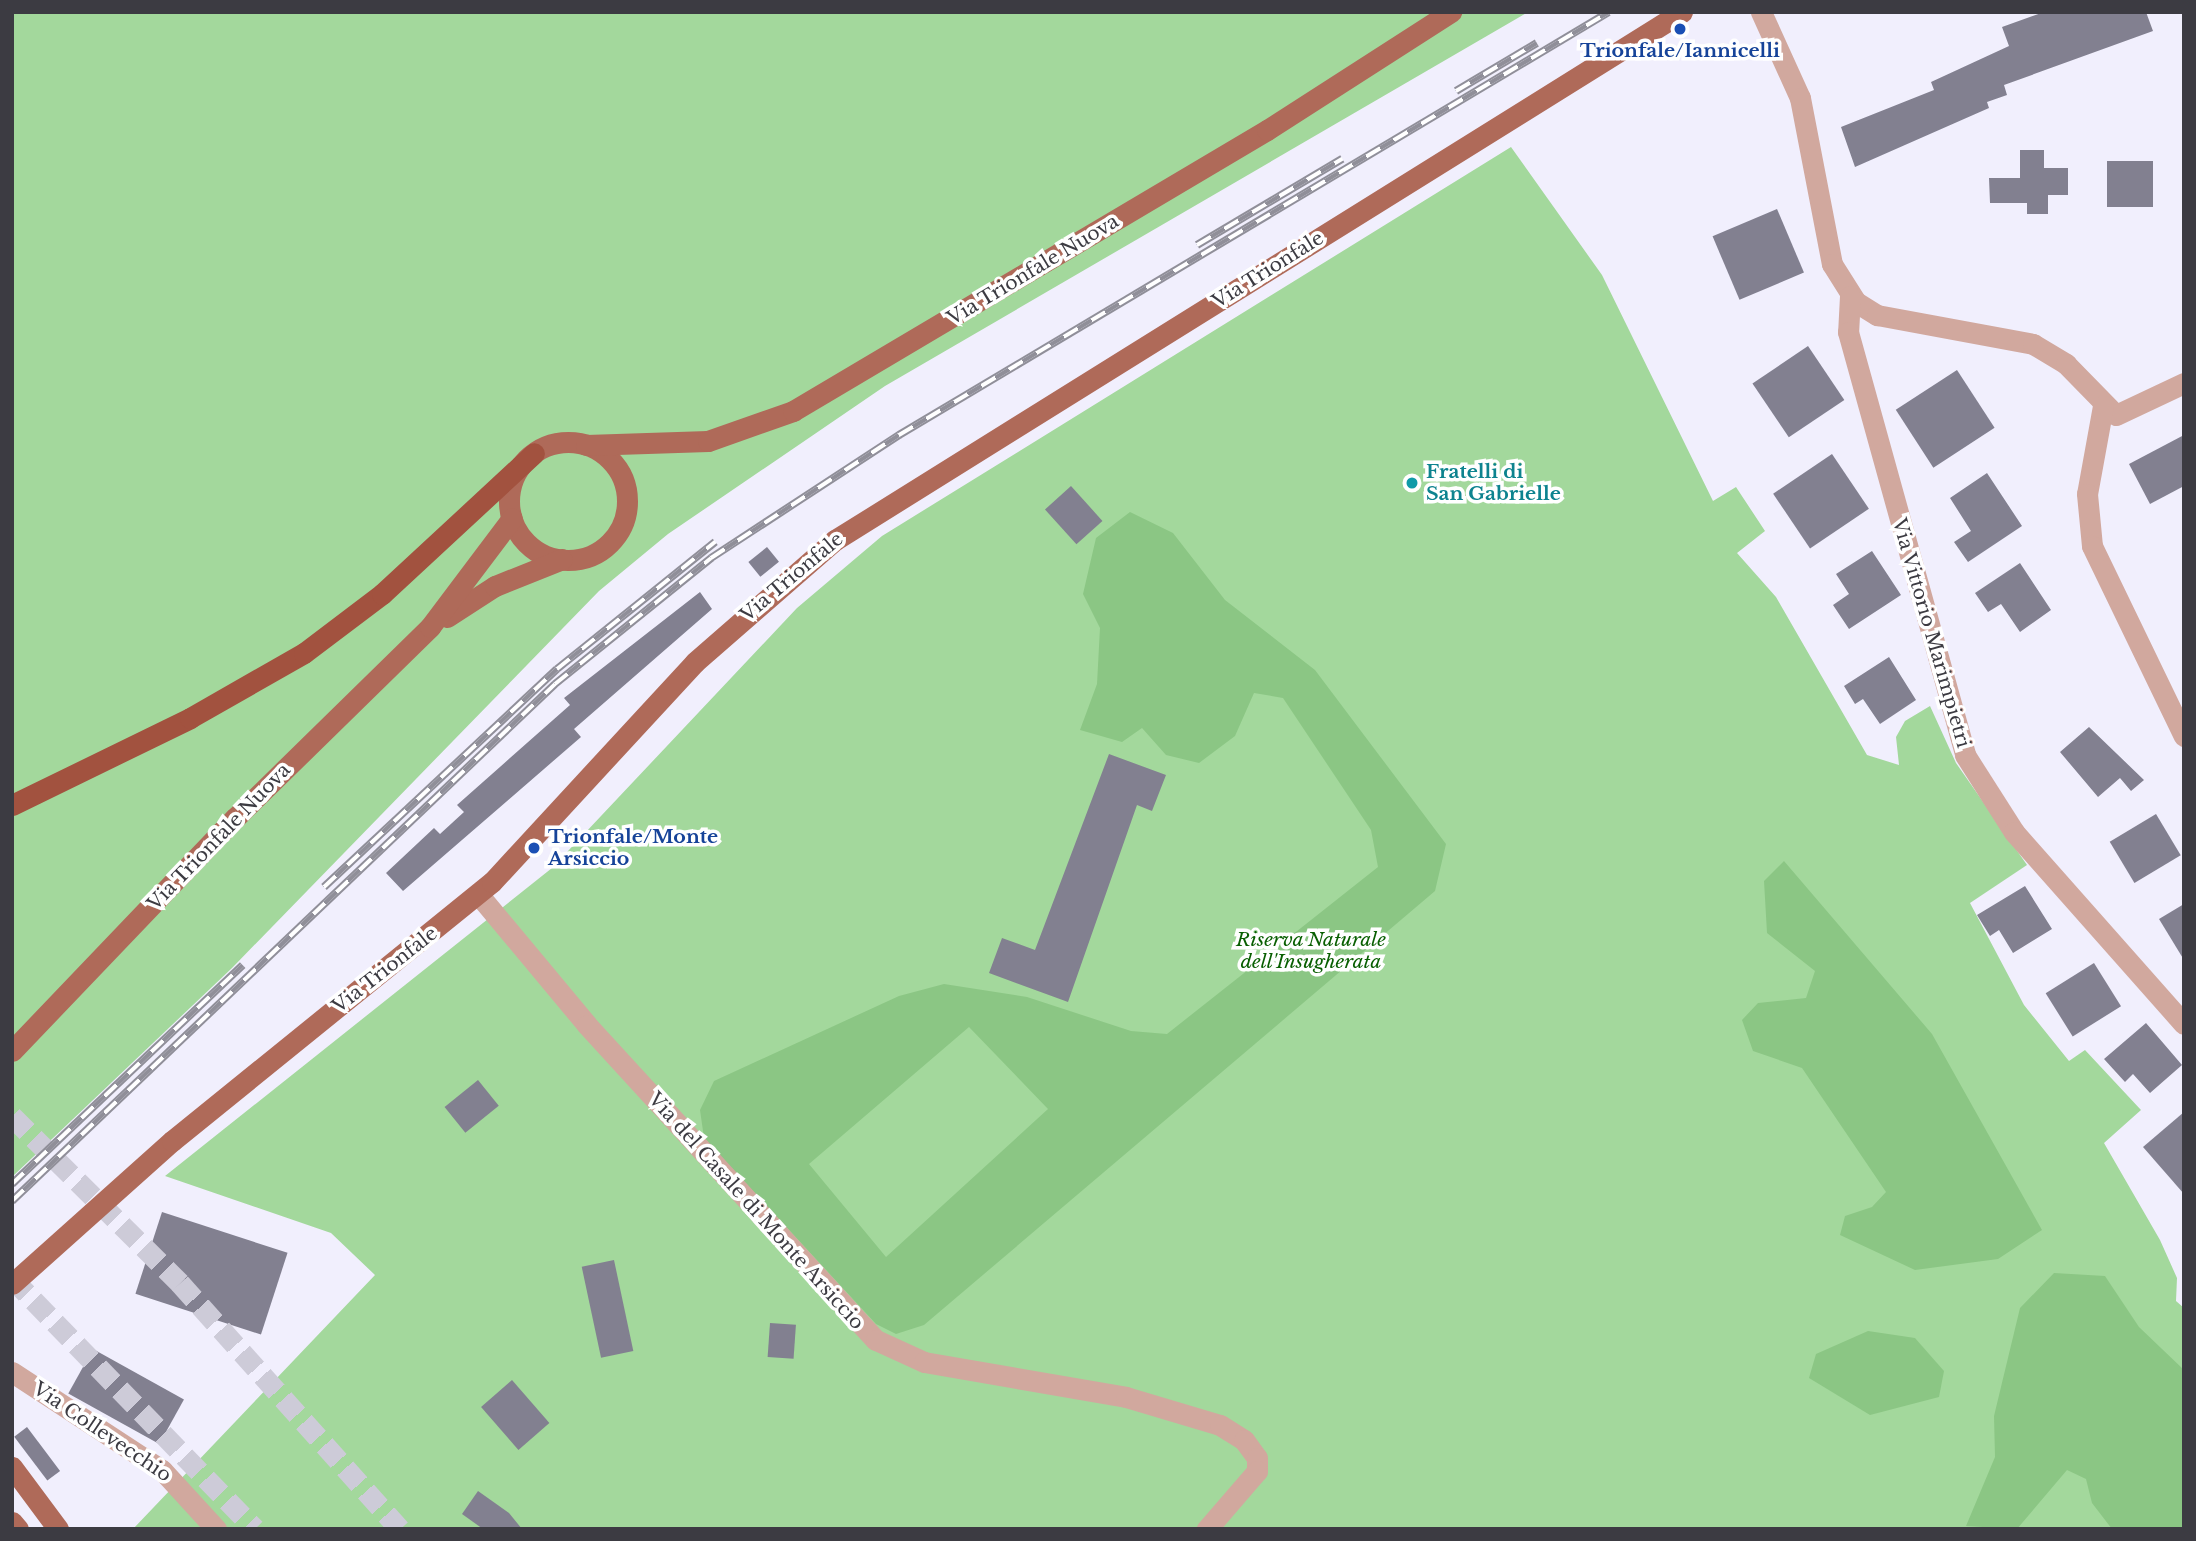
<!DOCTYPE html>
<html>
<head>
<meta charset="utf-8">
<style>
  body { margin:0 }
  #map { position:relative; width:2196px; height:1541px; overflow:hidden; background:#f1effd; font-family:"Libre Baskerville",serif }
  div>[style] { position:absolute }
  .green>* { inset:0; background:#a3d89c }
  .forest>* { inset:0; background:#8bc684 }
  .building>* { inset:0; background:#828090; transform-origin:0 0 }
  .highway-tunnel>* { height:21px; margin-top:-10.5px; transform-origin:0; background:repeating-linear-gradient(90deg,#cdcbd8 0 21px,transparent 0 31px) }
  .minor>* { height:21px; margin:-10.5px; padding:0 10.5px; transform-origin:10.5px; border-radius:10.5px; background:#d1a89e }
  .major>* { height:21px; margin:-10.5px; padding:0 10.5px; transform-origin:10.5px; border-radius:10.5px; background:#af6a59 }
  .major>.ring { margin:-10.5px; padding:0; box-sizing:content-box; background:none; border:21px solid #af6a59; border-radius:50% }
  .highway>* { height:21px; margin:-10.5px; padding:0 10.5px; transform-origin:10.5px; border-radius:10.5px; background:#a2523f }
  .rail>* { height:8px; margin-top:-4px; transform-origin:0; background:repeating-linear-gradient(90deg,#fff 0 16px,#908f99 0 32px); box-sizing:border-box; border-block:2px solid #908f99 }
  .dots>* { width:19px; height:19px; translate:-50% -50%; box-sizing:border-box; border:4px solid #fff; border-radius:50% }
  span { translate:-50% -50%; white-space:nowrap; text-align:center; line-height:1.15; -webkit-text-stroke:7px #fff; paint-order:stroke }
  .transit-label { font-size:19px; color:#164399; font-weight:700 }
  .left { translate:0 -50%; text-align:left }
  .street-label { font-size:19px; color:#3c3b42 }
  .culture-label { font-size:19px; color:#0d838f; font-weight:700 }
  .park-label { font-size:19px; color:#095f02; font-style:italic }
  .frame { position:absolute; inset:0; border:14px solid #3c3b42; pointer-events:none }
</style>
</head>
<body>
<div id="map">
  <div class="green">
    <i style="clip-path:polygon(12px 12px,1528px 12px,885px 386px,668px 534px,599px 591px,232px 968px,12px 1177px)"></i>
    <i style="clip-path:polygon(1511px 147px,1602px 275px,1713px 501px,1736px 487px,1765px 531px,1737px 553px,1776px 597px,1867px 755px,1899px 765px,1896px 737px,1905px 721px,1930px 706px,1956px 763px,2027px 865px,1970px 903px,2024px 1005px,2069px 1061px,2085px 1050px,2141px 1110px,2104px 1143px,2160px 1240px,2177px 1278px,2176px 1301px,2184px 1308px,2184px 1529px,133px 1529px,375px 1275px,331px 1233px,165px 1176px,552px 868px,797px 608px,882px 536px)"></i>
  </div>
  <div class="forest">
    <i style="clip-path:polygon(evenodd,1130px 512px,1173px 533px,1225px 600px,1315px 670px,1446px 844px,1435px 891px,924px 1325px,896px 1334px,876px 1324px,704px 1138px,700px 1110px,714px 1081px,899px 996px,944px 984px,1027px 997px,1131px 1031px,1167px 1034px,1378px 867px,1371px 830px,1283px 698px,1254px 693px,1235px 736px,1199px 763px,1166px 755px,1142px 728px,1122px 742px,1080px 730px,1097px 684px,1100px 628px,1083px 594px,1096px 538px,1130px 512px,969px 1027px,1048px 1109px,886px 1257px,809px 1164px,969px 1027px)"></i>
    <i style="clip-path:polygon(1784px 861px,1932px 1034px,2042px 1230px,1998px 1259px,1915px 1270px,1840px 1235px,1845px 1216px,1872px 1207px,1886px 1192px,1802px 1068px,1753px 1051px,1742px 1020px,1758px 1003px,1806px 998px,1815px 971px,1767px 933px,1764px 881px)"></i>
    <i style="clip-path:polygon(2054px 1273px,2105px 1276px,2139px 1327px,2184px 1370px,2184px 1529px,2112px 1529px,2092px 1503px,2086px 1479px,2067px 1470px,2017px 1529px,1966px 1526px,1995px 1457px,1994px 1416px,2020px 1308px)"></i>
    <i style="clip-path:polygon(1868px 1331px,1915px 1338px,1944px 1371px,1939px 1397px,1870px 1415px,1809px 1378px,1816px 1354px)"></i>
  </div>
  <div class="building">
    <i style="clip-path:polygon(2044px 12px,2146px 12px,2153px 31px,2004px 85px,2007px 95px,1987px 102px,1989px 108px,1855px 167px,1841px 127px,1934px 90px,1931px 82px,2009px 46px,2002px 27px)"></i>
    <i style="clip-path:polygon(2020px 150px,2044px 150px,2044px 168px,2068px 168px,2068px 195px,2048px 195px,2048px 214px,2027px 214px,2027px 203px,1990px 203px,1989px 178px,2020px 178px)"></i>
    <i style="left:2107px;top:161px;width:46px;height:46px"></i>
    <i style="left:1777px;top:209px;width:69px;height:70px;rotate:67deg"></i>
    <i style="left:1808px;top:346px;width:65px;height:67px;rotate:56deg"></i>
    <i style="left:1957px;top:370px;width:69px;height:73px;rotate:57deg"></i>
    <i style="clip-path:polygon(2184px 435px,2184px 486px,2150px 504px,2129px 464px)"></i>
    <i style="left:1832px;top:454px;width:66px;height:71px;rotate:56deg"></i>
    <i style="clip-path:polygon(1987px 473px,2022px 526px,1968px 562px,1954px 542px,1971px 531px,1950px 498px)"></i>
    <i style="left:1071px;top:486px;width:47px;height:35px;rotate:48deg"></i>
    <i style="left:767px;top:547px;width:19px;height:24px;rotate:51deg"></i>
    <i style="clip-path:polygon(1872px 551px,1901px 595px,1849px 629px,1833px 605px,1849px 594px,1836px 574px)"></i>
    <i style="clip-path:polygon(2020px 563px,2051px 610px,2020px 632px,2001px 604px,1988px 612px,1975px 593px)"></i>
    <i style="clip-path:polygon(700px 592px,712px 609px,574px 729px,581px 737px,403px 891px,386px 873px,434px 828px,440px 834px,464px 812px,457px 805px,570px 705px,564px 698px)"></i>
    <i style="clip-path:polygon(1889px 657px,1916px 700px,1880px 724px,1863px 699px,1855px 704px,1844px 686px)"></i>
    <i style="clip-path:polygon(2089px 727px,2144px 780px,2131px 791px,2120px 778px,2098px 797px,2060px 752px)"></i>
    <i style="clip-path:polygon(1109px 754px,1166px 775px,1152px 811px,1137px 805px,1068px 1002px,989px 973px,1002px 938px,1035px 950px)"></i>
    <i style="left:2156px;top:814px;width:48px;height:54px;rotate:59deg"></i>
    <i style="clip-path:polygon(2025px 886px,2052px 929px,2013px 953px,1999px 930px,1990px 936px,1977px 915px)"></i>
    <i style="clip-path:polygon(2184px 904px,2184px 960px,2159px 919px)"></i>
    <i style="left:2094px;top:963px;width:51px;height:57px;rotate:58deg"></i>
    <i style="clip-path:polygon(2146px 1023px,2182px 1065px,2150px 1093px,2133px 1074px,2125px 1082px,2104px 1059px)"></i>
    <i style="left:478px;top:1080px;width:33px;height:43px;rotate:51deg"></i>
    <i style="clip-path:polygon(2184px 1112px,2184px 1194px,2143px 1147px)"></i>
    <i style="left:162px;top:1212px;width:132px;height:86px;rotate:18deg"></i>
    <i style="left:614px;top:1260px;width:93px;height:33px;rotate:78deg"></i>
    <i style="left:770px;top:1323px;width:26px;height:34px;rotate:4deg"></i>
    <i style="left:93px;top:1349px;width:104px;height:51px;rotate:29deg"></i>
    <i style="left:512px;top:1380px;width:57px;height:41px;rotate:49deg"></i>
    <i style="left:27px;top:1427px;width:55px;height:16px;rotate:53deg"></i>
    <i style="clip-path:polygon(478px 1491px,509px 1513px,522px 1529px,483px 1529px,462px 1514px)"></i>
  </div>
  <div class="highway-tunnel">
    <i style="left:12px;top:1116px;width:237px;rotate:44.8deg"></i>
    <i style="left:180px;top:1283px;width:330px;rotate:48.2deg"></i>
    <i style="left:12px;top:1278px;width:349px;rotate:45.9deg"></i>
  </div>
  <div class="minor">
    <i style="left:1761px;top:12px;width:94px;rotate:65.6deg"></i>
    <i style="left:1800px;top:98px;width:169px;rotate:79.1deg"></i>
    <i style="left:1832px;top:264px;width:45px;rotate:57.7deg"></i>
    <i style="left:1856px;top:302px;width:25px;rotate:32deg"></i>
    <i style="left:1877px;top:315px;width:159px;rotate:10.5deg"></i>
    <i style="left:2033px;top:344px;width:39px;rotate:31deg"></i>
    <i style="left:2066px;top:364px;width:71px;rotate:45.6deg"></i>
    <i style="left:2116px;top:415px;width:75px;rotate:-25.2deg"></i>
    <i style="left:1850px;top:296px;width:36px;rotate:93deg"></i>
    <i style="left:1848px;top:332px;width:439px;rotate:74.5deg"></i>
    <i style="left:1965px;top:755px;width:91px;rotate:57.5deg"></i>
    <i style="left:2014px;top:832px;width:256px;rotate:48.5deg"></i>
    <i style="left:2103px;top:406px;width:89px;rotate:100.3deg"></i>
    <i style="left:2087px;top:494px;width:52px;rotate:84.5deg"></i>
    <i style="left:2092px;top:546px;width:211px;rotate:64.2deg"></i>
    <i style="left:478px;top:894px;width:170px;rotate:50.2deg"></i>
    <i style="left:587px;top:1025px;width:427px;rotate:47.5deg"></i>
    <i style="left:876px;top:1340px;width:53px;rotate:24.6deg"></i>
    <i style="left:924px;top:1362px;width:205px;rotate:9.8deg"></i>
    <i style="left:1126px;top:1397px;width:98px;rotate:16.6deg"></i>
    <i style="left:1220px;top:1425px;width:28px;rotate:32deg"></i>
    <i style="left:1244px;top:1440px;width:22px;rotate:54deg"></i>
    <i style="left:1257px;top:1458px;width:13px;rotate:90deg"></i>
    <i style="left:1257px;top:1471px;width:77px;rotate:130.8deg"></i>
    <i style="left:12px;top:1372px;width:179px;rotate:33.2deg"></i>
    <i style="left:162px;top:1470px;width:80px;rotate:47.5deg"></i>
  </div>
  <div class="major">
    <i class="ring" style="left:509px;top:442px;width:97px;height:97px"></i>
    <i style="left:586px;top:445px;width:122px;rotate:-1.9deg"></i>
    <i style="left:708px;top:441px;width:90px;rotate:-19.4deg"></i>
    <i style="left:793px;top:411px;width:551px;rotate:-30.66deg"></i>
    <i style="left:1267px;top:130px;width:219px;rotate:-32.7deg"></i>
    <i style="left:447px;top:617px;width:57px;rotate:-32.9deg"></i>
    <i style="left:495px;top:586px;width:72px;rotate:-21.9deg"></i>
    <i style="left:12px;top:1051px;width:323px;rotate:-46.3deg"></i>
    <i style="left:235px;top:818px;width:273px;rotate:-44.4deg"></i>
    <i style="left:430px;top:627px;width:136px;rotate:-53deg"></i>
    <i style="left:12px;top:1284px;width:215px;rotate:-41.8deg"></i>
    <i style="left:172px;top:1141px;width:412px;rotate:-39deg"></i>
    <i style="left:492px;top:882px;width:299px;rotate:-47.3deg"></i>
    <i style="left:695px;top:662px;width:186px;rotate:-41.1deg"></i>
    <i style="left:835px;top:540px;width:998px;rotate:-31.94deg"></i>
    <i style="left:12px;top:1467px;width:77px;rotate:53.4deg"></i>
    <i style="left:12px;top:1522px;width:9px;rotate:49deg"></i>
  </div>
  <div class="highway">
    <i style="left:12px;top:805px;width:198px;rotate:-26deg"></i>
    <i style="left:190px;top:718px;width:131px;rotate:-29.7deg"></i>
    <i style="left:304px;top:653px;width:98px;rotate:-37.1deg"></i>
    <i style="left:382px;top:594px;width:207px;rotate:-42.8deg"></i>
  </div>
  <div class="rail">
    <i style="left:1456px;top:91px;width:94px;rotate:-30.7deg"></i>
    <i style="left:1197px;top:245px;width:169px;rotate:-30.7deg"></i>
    <i style="left:324px;top:887px;width:319px;rotate:-43.1deg"></i>
    <i style="left:557px;top:669px;width:203px;rotate:-38.8deg"></i>
    <i style="left:12px;top:1184px;width:318px;rotate:-43.5deg"></i>
    <i style="left:12px;top:1201px;width:750px;rotate:-43.59deg"></i>
    <i style="left:555px;top:684px;width:201px;rotate:-38.9deg"></i>
    <i style="left:711px;top:558px;width:225px;rotate:-33.2deg"></i>
    <i style="left:899px;top:435px;width:826px;rotate:-30.79deg"></i>
  </div>
  <div class="dots">
    <i style="left:1680px;top:29px;background:#1a4fb4"></i>
    <i style="left:1412px;top:483px;background:#0f9aa8"></i>
    <i style="left:534px;top:848px;background:#1a4fb4"></i>
  </div>
  <div class="transit-label">
    <span style="left:1680px;top:51px">Trionfale/Iannicelli</span>
    <span class="left" style="left:548px;top:848px">Trionfale/Monte<br>Arsiccio</span>
  </div>
  <div class="street-label">
    <span style="left:1033px;top:270px;rotate:-31deg">Via Trionfale Nuova</span>
    <span style="left:1268px;top:270px;rotate:-32deg">Via Trionfale</span>
    <span style="left:792px;top:577px;rotate:-40deg">Via Trionfale</span>
    <span style="left:1931px;top:633px;rotate:74deg">Via Vittorio Marimpietri</span>
    <span style="left:219px;top:837px;rotate:-46deg">Via Trionfale Nuova</span>
    <span style="left:385px;top:970px;rotate:-38deg">Via Trionfale</span>
    <span style="left:756px;top:1211px;rotate:48deg">Via del Casale di Monte Arsiccio</span>
    <span style="left:102px;top:1432px;rotate:34deg">Via Collevecchio</span>
  </div>
  <div class="culture-label">
    <span class="left" style="left:1426px;top:483px">Fratelli di<br>San Gabrielle</span>
  </div>
  <div class="park-label">
    <span style="left:1311px;top:951px">Riserva Naturale<br>dell'Insugherata</span>
  </div>
  <div class="frame"></div>
</div>
</body>
</html>
